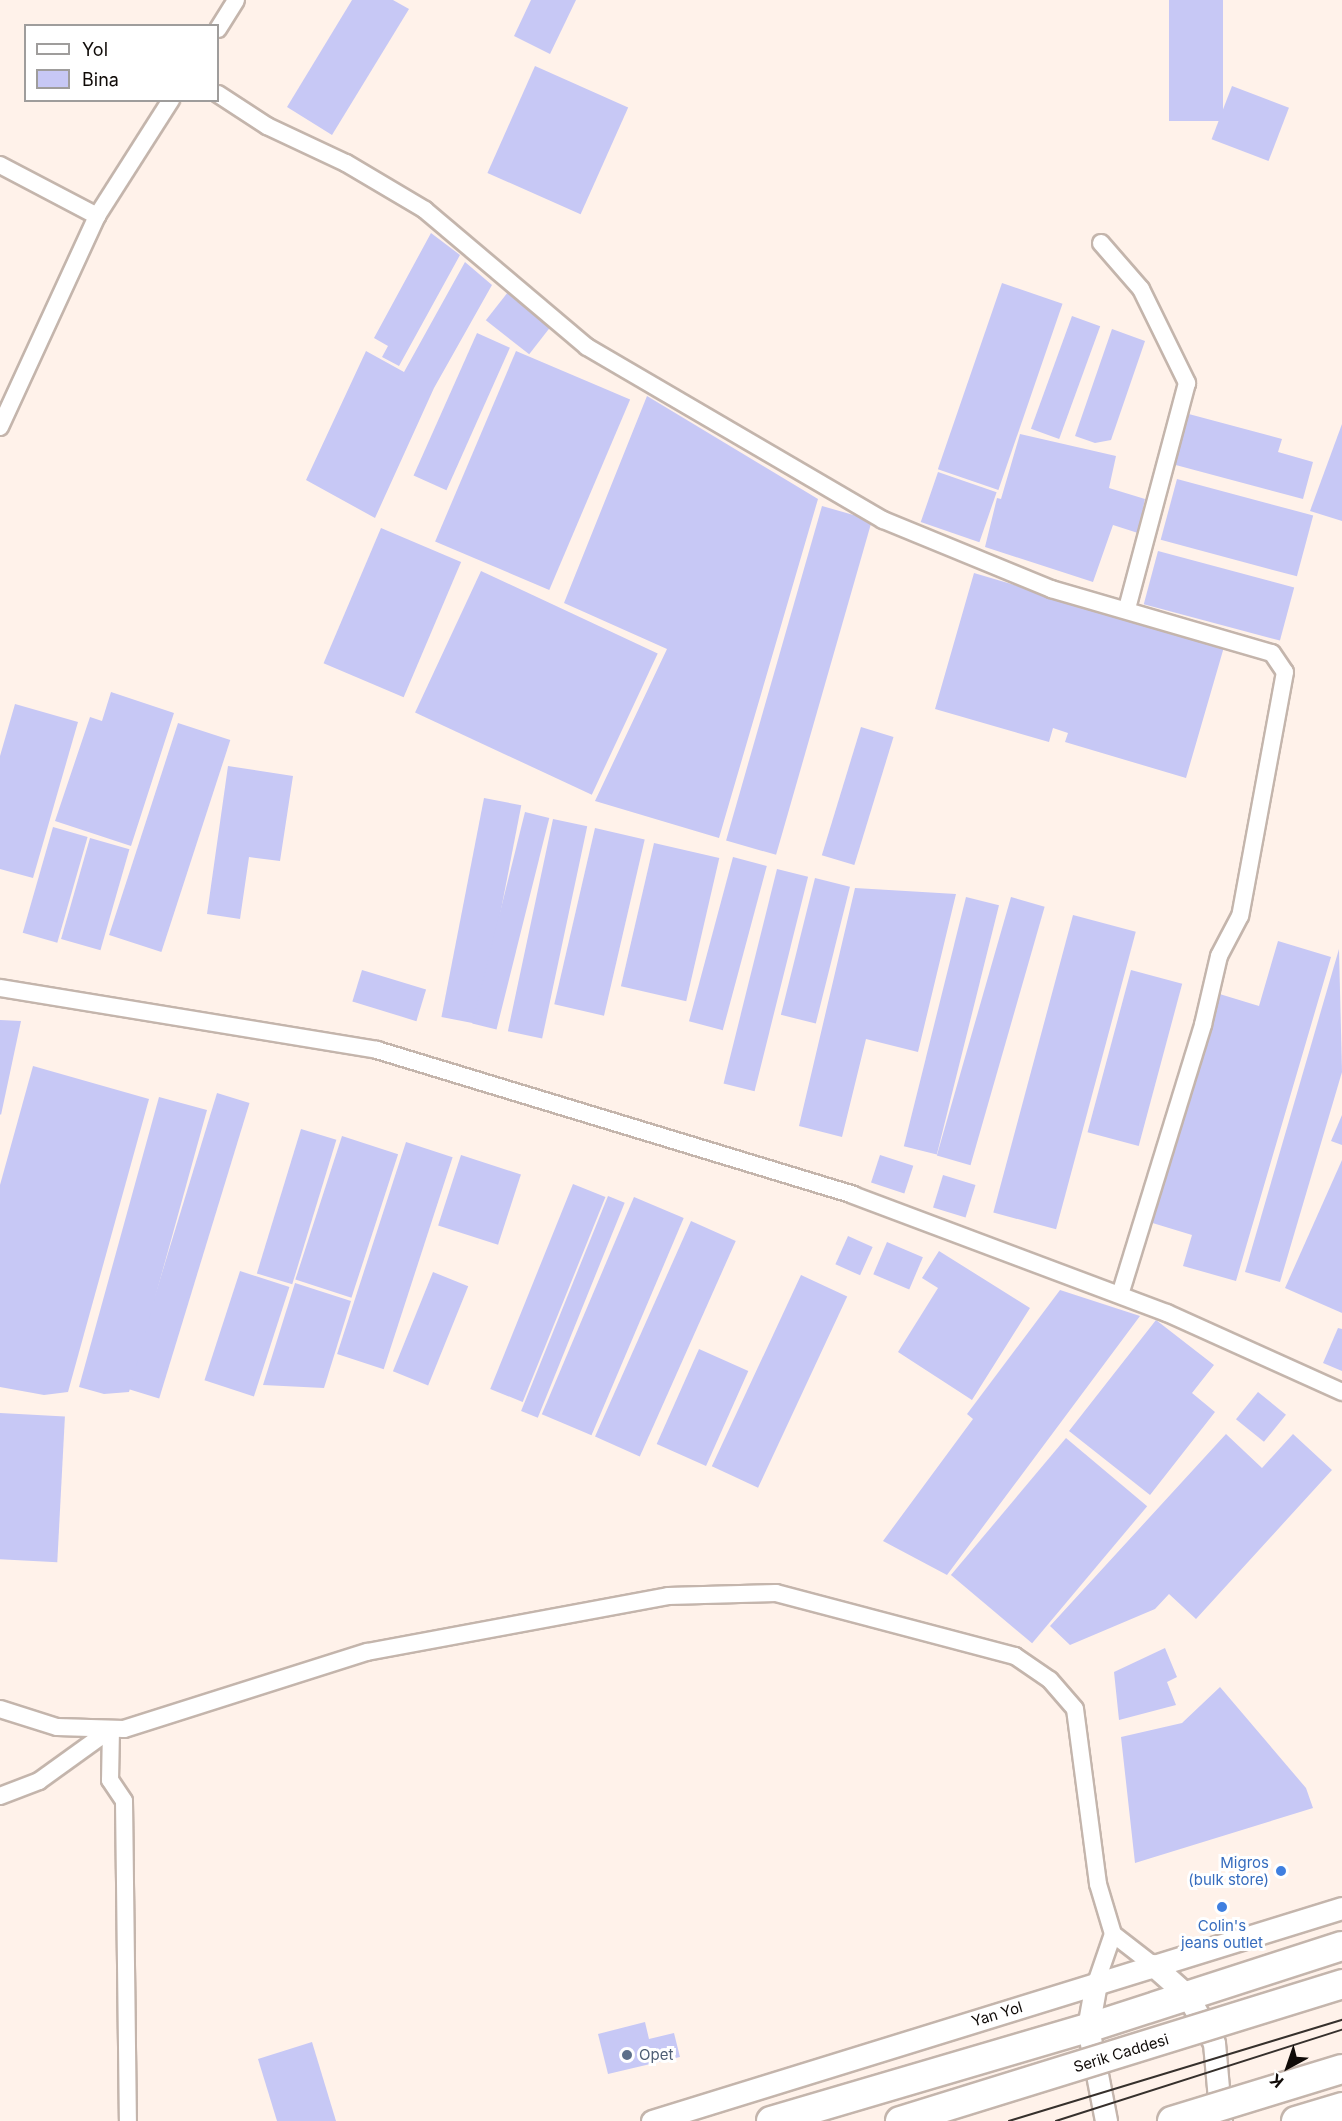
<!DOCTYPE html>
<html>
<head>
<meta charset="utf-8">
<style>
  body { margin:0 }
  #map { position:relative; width:1342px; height:2121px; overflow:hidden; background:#fff2ea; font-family:Inter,sans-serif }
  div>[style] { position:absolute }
  .building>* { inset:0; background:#c7c8f5; transform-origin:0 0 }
  .roads { filter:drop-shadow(2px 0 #c4b5ac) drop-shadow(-2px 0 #c4b5ac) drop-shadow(0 2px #c4b5ac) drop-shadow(0 -2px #c4b5ac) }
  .minor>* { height:16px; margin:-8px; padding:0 8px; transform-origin:8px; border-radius:8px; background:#fff }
  .tertiary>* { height:21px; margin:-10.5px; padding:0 10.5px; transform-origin:10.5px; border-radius:10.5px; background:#fff }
  .trunk>* { height:28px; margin:-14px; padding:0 14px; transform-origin:14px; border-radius:14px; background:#fff }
  .tram>* { height:1.5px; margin:-0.75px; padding:0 0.75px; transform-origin:0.75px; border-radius:0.75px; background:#36302c }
  .bridges { filter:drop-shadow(2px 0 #c4b5ac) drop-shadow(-2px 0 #c4b5ac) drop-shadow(0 2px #c4b5ac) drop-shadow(0 -2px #c4b5ac) }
  .trunk-bridge>* { height:28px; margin:-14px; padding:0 14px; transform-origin:14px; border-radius:14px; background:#fff }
  .dots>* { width:16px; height:16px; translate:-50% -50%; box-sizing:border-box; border:3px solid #fff; border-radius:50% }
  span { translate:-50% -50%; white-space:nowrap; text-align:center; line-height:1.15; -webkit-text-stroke:6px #fff; paint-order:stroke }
  .shop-label { font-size:15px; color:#366cbe }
  .right { translate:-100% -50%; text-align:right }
  .street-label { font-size:15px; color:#100b08 }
  .service-label { font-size:15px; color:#4e5e75 }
  .left { translate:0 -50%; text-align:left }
  .legend { position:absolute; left:24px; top:24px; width:195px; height:78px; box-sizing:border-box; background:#fff; border:2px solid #9f9d9c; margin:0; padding:8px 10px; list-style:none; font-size:18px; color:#100b08 }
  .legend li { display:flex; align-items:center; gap:12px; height:30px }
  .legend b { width:30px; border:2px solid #9f9d9c }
  .north { position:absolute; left:1258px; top:2037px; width:60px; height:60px; -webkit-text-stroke:4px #fff; paint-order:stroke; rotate:220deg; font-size:16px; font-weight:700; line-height:24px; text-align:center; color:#100b08 }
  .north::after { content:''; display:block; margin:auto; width:21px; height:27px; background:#100b08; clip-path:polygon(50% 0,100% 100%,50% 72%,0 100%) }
</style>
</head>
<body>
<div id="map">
  <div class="building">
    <i style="clip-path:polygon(352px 0,393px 0,409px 9px,332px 135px,287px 107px)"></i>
    <i style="clip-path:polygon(531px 0,576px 0,550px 54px,514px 36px)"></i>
    <i style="left:1169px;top:0;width:54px;height:121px"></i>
    <i style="left:535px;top:66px;width:102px;height:117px;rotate:24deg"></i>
    <i style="left:1232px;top:86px;width:61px;height:57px;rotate:21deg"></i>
    <i style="clip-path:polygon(431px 233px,460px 255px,399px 366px,382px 357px,388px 346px,374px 338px)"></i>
    <i style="clip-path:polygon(465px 262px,492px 285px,434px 388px,375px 518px,306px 480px,366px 351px,404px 372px)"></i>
    <i style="left:1002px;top:283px;width:64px;height:197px;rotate:19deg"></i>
    <i style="left:508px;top:292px;width:55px;height:36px;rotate:38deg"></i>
    <i style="left:1072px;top:316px;width:30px;height:120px;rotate:20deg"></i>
    <i style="clip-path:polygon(1112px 329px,1145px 341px,1111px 440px,1095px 443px,1075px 436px)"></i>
    <i style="left:477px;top:333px;width:36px;height:156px;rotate:24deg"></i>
    <i style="left:516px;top:351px;width:124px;height:207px;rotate:23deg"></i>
    <i style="clip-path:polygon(647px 396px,818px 499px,719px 838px,595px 801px,667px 649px,564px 603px)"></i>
    <i style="clip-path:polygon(1185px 413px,1282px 439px,1278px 452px,1313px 462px,1303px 499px,1172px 464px)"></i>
    <i style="clip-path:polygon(1342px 424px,1342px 521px,1310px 511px)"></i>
    <i style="clip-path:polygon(1020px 434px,1116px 456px,1109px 488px,1145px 499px,1138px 533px,1113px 525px,1093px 582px,985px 547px,997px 498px,1001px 499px)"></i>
    <i style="left:938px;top:472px;width:62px;height:53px;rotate:19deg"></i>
    <i style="left:1177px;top:479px;width:141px;height:63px;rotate:15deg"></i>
    <i style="left:822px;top:506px;width:52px;height:348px;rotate:16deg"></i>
    <i style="left:381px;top:528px;width:87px;height:147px;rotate:23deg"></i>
    <i style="left:1158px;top:551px;width:141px;height:55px;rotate:15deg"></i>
    <i style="left:481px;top:571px;width:195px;height:156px;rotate:25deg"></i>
    <i style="clip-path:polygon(974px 573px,1224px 647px,1186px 778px,1065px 742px,1068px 733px,1053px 728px,1049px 742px,935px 709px)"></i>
    <i style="clip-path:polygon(111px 692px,174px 713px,131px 846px,55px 821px,90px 717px,102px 721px)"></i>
    <i style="clip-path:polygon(15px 704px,78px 722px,33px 878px,0 869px,0 756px)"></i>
    <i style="left:178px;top:723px;width:55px;height:223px;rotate:18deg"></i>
    <i style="left:861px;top:727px;width:34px;height:134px;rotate:17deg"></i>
    <i style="clip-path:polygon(228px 766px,293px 776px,280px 861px,249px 857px,240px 919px,207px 914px)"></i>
    <i style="left:484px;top:798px;width:38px;height:223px;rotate:11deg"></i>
    <i style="left:525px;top:812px;width:25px;height:218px;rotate:14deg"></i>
    <i style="left:553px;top:819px;width:35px;height:217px;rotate:12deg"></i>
    <i style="left:53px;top:827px;width:36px;height:110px;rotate:16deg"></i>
    <i style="left:595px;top:828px;width:51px;height:181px;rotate:13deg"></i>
    <i style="left:90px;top:838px;width:41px;height:105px;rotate:16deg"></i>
    <i style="left:654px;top:843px;width:67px;height:147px;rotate:13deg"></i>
    <i style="left:733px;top:857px;width:35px;height:170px;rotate:15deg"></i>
    <i style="left:777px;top:869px;width:32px;height:221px;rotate:14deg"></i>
    <i style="left:815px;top:878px;width:36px;height:141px;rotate:14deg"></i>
    <i style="clip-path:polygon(855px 888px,956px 894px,918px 1052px,866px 1039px,842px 1137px,799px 1126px)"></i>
    <i style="left:966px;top:897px;width:34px;height:257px;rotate:14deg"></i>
    <i style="left:1011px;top:897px;width:35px;height:269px;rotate:16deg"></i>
    <i style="left:1073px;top:915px;width:65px;height:308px;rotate:15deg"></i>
    <i style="clip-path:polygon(1278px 941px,1331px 957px,1236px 1281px,1183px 1266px,1192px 1235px,1146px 1221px,1213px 992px,1259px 1006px)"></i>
    <i style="clip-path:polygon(1339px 949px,1342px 1072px,1280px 1282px,1245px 1272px)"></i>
    <i style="left:362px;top:970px;width:67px;height:33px;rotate:17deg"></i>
    <i style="left:1131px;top:970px;width:53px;height:168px;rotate:15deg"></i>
    <i style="clip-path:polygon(0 1020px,21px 1021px,1px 1115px,0 1114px)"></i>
    <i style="clip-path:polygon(33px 1066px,149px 1099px,68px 1392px,44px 1395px,0 1387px,0 1185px)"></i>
    <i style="left:217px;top:1093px;width:34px;height:309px;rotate:17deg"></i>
    <i style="clip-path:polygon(159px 1097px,207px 1110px,129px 1392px,104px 1394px,79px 1387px)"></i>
    <i style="clip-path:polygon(1342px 1115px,1342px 1145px,1331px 1141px)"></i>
    <i style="left:301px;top:1129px;width:37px;height:151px;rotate:17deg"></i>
    <i style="left:342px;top:1136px;width:59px;height:151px;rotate:18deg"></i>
    <i style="left:406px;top:1142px;width:49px;height:223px;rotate:18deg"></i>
    <i style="left:461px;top:1155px;width:63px;height:74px;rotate:18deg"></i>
    <i style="left:880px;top:1155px;width:35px;height:29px;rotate:18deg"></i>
    <i style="clip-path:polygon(1342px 1160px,1342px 1313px,1285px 1288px)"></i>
    <i style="left:943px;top:1175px;width:34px;height:34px;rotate:17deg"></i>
    <i style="left:573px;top:1184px;width:35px;height:221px;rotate:22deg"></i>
    <i style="left:608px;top:1196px;width:18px;height:232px;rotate:22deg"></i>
    <i style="left:634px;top:1197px;width:54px;height:236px;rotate:23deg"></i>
    <i style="left:691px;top:1221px;width:49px;height:236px;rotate:24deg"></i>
    <i style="left:848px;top:1236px;width:27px;height:31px;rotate:24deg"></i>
    <i style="left:887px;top:1242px;width:39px;height:35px;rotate:23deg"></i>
    <i style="clip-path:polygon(939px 1251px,1030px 1308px,972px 1400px,898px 1352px,938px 1288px,922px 1278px)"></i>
    <i style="left:240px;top:1271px;width:52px;height:115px;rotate:18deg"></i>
    <i style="left:433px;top:1272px;width:38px;height:107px;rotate:22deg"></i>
    <i style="left:801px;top:1275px;width:51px;height:211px;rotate:25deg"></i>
    <i style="clip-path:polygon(295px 1283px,351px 1301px,324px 1388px,263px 1385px)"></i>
    <i style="clip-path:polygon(1060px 1290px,1140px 1316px,947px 1575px,883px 1541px,973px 1419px,967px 1414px)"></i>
    <i style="clip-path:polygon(1156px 1320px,1214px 1365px,1192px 1393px,1215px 1412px,1150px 1495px,1069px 1431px)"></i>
    <i style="clip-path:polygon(1338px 1328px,1342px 1329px,1342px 1371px,1323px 1363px)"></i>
    <i style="left:699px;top:1349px;width:54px;height:104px;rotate:24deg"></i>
    <i style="left:1258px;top:1392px;width:36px;height:35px;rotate:39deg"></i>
    <i style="left:0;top:1413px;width:65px;height:146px;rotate:3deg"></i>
    <i style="clip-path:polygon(1226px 1434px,1262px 1468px,1293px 1434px,1332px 1470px,1196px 1619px,1169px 1594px,1155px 1609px,1070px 1645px,1050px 1626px)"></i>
    <i style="left:1066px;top:1438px;width:106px;height:179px;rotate:40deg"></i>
    <i style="clip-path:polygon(1165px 1648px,1177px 1677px,1167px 1682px,1176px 1705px,1119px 1720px,1114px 1672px)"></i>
    <i style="clip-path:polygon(1220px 1687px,1306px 1788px,1313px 1808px,1135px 1863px,1121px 1737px,1182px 1723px)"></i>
    <i style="clip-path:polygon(645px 2022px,649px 2039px,674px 2033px,680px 2057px,608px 2074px,598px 2034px)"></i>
    <i style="clip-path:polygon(312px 2042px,336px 2121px,277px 2121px,258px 2059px)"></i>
  </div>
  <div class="roads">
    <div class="minor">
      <i style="left:218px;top:29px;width:34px;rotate:-58deg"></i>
      <i style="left:218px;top:94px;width:59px;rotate:33.1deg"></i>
      <i style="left:267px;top:126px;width:87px;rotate:25.1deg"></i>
      <i style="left:346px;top:163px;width:92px;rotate:30.7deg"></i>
      <i style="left:425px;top:210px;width:212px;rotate:40.2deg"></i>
      <i style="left:587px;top:347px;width:343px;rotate:30.3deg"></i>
      <i style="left:883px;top:520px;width:182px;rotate:22.3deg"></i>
      <i style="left:1051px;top:589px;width:230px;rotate:16.2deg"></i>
      <i style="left:1272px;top:653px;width:23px;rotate:56deg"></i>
      <i style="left:1285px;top:672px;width:248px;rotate:100.4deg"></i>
      <i style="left:1240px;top:916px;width:45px;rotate:117.7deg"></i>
      <i style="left:1219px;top:956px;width:71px;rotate:103.1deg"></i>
      <i style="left:1203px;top:1025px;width:282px;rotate:107.1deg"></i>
      <i style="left:0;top:165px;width:110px;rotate:27.7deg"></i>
      <i style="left:1101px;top:243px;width:61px;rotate:49deg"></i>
      <i style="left:1141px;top:289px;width:105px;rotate:63.9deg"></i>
      <i style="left:1187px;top:383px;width:234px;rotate:104.9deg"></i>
      <i style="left:0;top:427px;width:232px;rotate:-65.3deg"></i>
      <i style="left:97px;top:216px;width:138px;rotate:-57.5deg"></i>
      <i style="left:0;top:988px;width:382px;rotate:9.3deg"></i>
      <i style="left:377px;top:1050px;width:498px;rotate:16.9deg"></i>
      <i style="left:853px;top:1195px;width:335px;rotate:20.6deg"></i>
      <i style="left:1167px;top:1313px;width:192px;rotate:24.3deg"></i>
      <i style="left:0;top:1709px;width:60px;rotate:17.5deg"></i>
      <i style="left:57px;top:1727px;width:67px;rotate:1.7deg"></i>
      <i style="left:124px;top:1729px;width:255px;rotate:-17.6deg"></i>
      <i style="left:367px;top:1652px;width:306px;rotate:-10.5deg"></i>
      <i style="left:668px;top:1596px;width:108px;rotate:-1.6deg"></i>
      <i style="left:776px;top:1593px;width:247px;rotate:14.8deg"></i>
      <i style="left:1015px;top:1656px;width:42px;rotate:34.4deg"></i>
      <i style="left:1050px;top:1680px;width:38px;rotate:49deg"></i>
      <i style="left:1075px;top:1709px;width:177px;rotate:82.5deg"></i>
      <i style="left:1098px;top:1884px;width:52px;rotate:73.3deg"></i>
      <i style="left:1113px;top:1934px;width:51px;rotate:37.8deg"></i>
      <i style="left:111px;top:1729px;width:51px;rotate:91.1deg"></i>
      <i style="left:110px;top:1780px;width:25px;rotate:56deg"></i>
      <i style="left:124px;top:1801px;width:320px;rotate:89.3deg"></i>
      <i style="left:0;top:1796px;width:42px;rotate:-21deg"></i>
      <i style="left:39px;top:1781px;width:89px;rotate:-35.8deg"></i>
      <i style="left:1096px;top:1983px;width:52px;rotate:-70.9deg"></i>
    </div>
    <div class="tertiary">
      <i style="left:1153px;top:1965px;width:45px;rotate:41.4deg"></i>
      <i style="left:1187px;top:1995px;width:55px;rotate:60.6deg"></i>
      <i style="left:1214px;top:2043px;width:78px;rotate:84.9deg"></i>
      <i style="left:1096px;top:1983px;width:46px;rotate:100.1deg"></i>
      <i style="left:1088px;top:2028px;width:95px;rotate:79deg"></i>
      <i style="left:652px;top:2121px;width:722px;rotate:-17.16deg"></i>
    </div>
    <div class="trunk">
      <i style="left:771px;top:2121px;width:330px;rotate:-16.4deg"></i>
      <i style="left:1088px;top:2028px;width:267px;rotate:-17.9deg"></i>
      <i style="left:1296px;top:2121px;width:48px;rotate:-16.9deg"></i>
    </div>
  </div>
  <div class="tram">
    <i style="left:1009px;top:2121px;width:348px;rotate:-16.9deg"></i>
    <i style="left:1056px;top:2121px;width:300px;rotate:-17.7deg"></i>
  </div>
  <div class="bridges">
    <div class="trunk-bridge">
      <i style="left:900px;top:2121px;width:463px;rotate:-17.2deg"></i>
      <i style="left:1172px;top:2121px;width:178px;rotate:-17deg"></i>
    </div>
  </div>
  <div class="dots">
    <i style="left:1281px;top:1871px;background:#3f7fe0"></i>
    <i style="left:1222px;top:1907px;background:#3f7fe0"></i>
    <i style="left:627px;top:2055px;background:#5c6f8a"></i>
  </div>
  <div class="shop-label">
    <span class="right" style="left:1269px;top:1871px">Migros<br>(bulk store)</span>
    <span style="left:1222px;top:1934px">Colin's<br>jeans outlet</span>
  </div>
  <div class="street-label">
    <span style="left:997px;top:2014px;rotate:-17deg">Yan Yol</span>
    <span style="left:1121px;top:2053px;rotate:-17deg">Serik Caddesi</span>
  </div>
  <div class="service-label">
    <span class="left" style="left:639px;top:2055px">Opet</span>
  </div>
  <ul class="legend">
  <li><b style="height:8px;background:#fff"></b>Yol</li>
  <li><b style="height:16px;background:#c7c8f5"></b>Bina</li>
  </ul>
  <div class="north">K</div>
</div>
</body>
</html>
